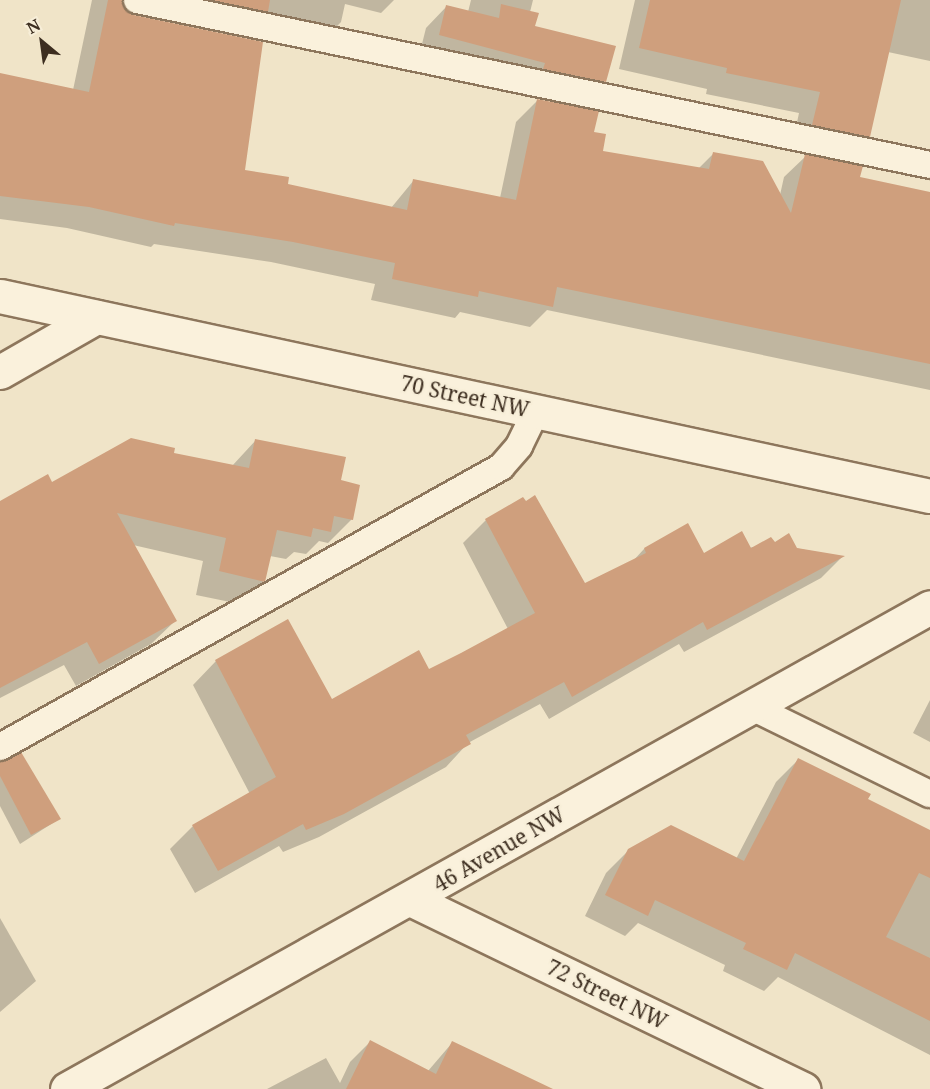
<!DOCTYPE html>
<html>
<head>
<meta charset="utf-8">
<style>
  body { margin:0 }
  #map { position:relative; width:930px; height:1089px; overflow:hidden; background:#f0e4c8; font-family:"Noto Serif",serif }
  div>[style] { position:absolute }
  .shadow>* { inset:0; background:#0003 }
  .building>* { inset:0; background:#cf9f7d }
  .roads { filter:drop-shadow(2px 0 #8d765c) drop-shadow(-2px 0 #8d765c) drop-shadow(0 2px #8d765c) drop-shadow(0 -2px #8d765c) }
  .lane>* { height:26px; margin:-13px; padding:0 13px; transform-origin:13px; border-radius:13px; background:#faf1dc }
  .street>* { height:33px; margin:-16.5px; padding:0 16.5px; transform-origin:16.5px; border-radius:16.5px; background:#faf1dc }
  span { translate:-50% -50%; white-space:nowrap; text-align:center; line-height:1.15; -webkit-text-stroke:4.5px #f7eed8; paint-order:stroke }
  .street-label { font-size:21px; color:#3d2e20 }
  .north { position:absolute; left:12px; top:12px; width:60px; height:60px; -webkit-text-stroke:4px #f7eed8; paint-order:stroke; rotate:331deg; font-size:16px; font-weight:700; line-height:24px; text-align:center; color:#3d2e20 }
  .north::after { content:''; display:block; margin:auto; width:21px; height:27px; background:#3d2e20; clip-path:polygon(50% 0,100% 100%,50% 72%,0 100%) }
</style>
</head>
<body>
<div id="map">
  <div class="shadow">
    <i style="clip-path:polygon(92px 0,394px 0,381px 13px,345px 4px,341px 22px,320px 44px,124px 7px,243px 171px,286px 185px,391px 208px,414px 180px,500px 198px,516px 122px,538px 100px,592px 133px,601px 153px,699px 168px,713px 154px,780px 195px,784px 177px,806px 156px,859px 178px,930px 193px,930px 390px,547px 310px,530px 327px,460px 312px,455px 318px,371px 300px,375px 284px,271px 262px,154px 244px,151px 247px,67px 228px,0 219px,0 74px,73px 90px)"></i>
    <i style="clip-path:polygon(471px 0,533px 0,530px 12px,534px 27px,605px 82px,584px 103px,419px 56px,426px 28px,447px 6px,468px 12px)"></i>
    <i style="clip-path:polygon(635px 0,930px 0,930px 61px,888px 52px,868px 136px,847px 158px,792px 146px,799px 113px,706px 94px,707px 89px,619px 69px)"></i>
    <i style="clip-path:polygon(256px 440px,339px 482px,352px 519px,328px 543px,319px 541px,306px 554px,294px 552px,286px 559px,270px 556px,264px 581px,240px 604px,196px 595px,203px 561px,133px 545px,175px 621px,151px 644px,76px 686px,64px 665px,0 698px,0 505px,52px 484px,173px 454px,232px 466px)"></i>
    <i style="clip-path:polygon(486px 520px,585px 585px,632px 562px,644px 549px,687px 525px,703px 555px,774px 544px,842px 557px,821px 578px,684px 652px,679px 644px,549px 719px,540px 704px,468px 743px,446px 767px,319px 837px,283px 852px,279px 846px,195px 893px,170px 849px,193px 826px,250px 794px,193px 685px,216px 661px,332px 701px,428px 671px,508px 629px,463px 543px)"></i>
    <i style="clip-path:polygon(930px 700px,930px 742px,913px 733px)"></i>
    <i style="clip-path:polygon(798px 760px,866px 800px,930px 831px,930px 1055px,778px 977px,764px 991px,723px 971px,725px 965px,638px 923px,625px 936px,585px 916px,606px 873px,629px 850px,736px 859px,776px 782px)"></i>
    <i style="clip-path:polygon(0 763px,59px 819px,20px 844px,0 806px)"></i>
    <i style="clip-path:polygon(0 918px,36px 981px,0 1012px)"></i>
    <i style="clip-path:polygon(370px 1042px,428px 1071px,452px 1043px,505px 1089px,267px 1089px,326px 1058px,340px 1083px,350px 1062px)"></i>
  </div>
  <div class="building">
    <i style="clip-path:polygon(108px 0,122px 0,127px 11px,134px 15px,263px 42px,245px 170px,289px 177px,288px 184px,407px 210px,413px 179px,516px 200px,537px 99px,599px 111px,594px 132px,606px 134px,603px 151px,709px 169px,713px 152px,763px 161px,791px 213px,805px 154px,863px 166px,860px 177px,930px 192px,930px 364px,557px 287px,553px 307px,479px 291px,478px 297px,392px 279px,395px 263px,293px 242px,175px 223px,174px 226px,89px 207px,0 196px,0 73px,89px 92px)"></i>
    <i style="clip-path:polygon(211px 0,270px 0,268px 12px)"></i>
    <i style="clip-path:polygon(650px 0,901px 0,870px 137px,812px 125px,820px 92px,726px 73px,727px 68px,639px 48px)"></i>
    <i style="clip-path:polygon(501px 4px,539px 13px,535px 26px,616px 46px,606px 82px,543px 69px,545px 63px,439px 35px,446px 5px,499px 18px)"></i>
    <i style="clip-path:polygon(131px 438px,175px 448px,174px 453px,249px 468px,255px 439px,346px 457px,341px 480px,360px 485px,353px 520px,334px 516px,331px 532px,313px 528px,311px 537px,277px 530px,265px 582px,219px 571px,226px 538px,117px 513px,177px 621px,99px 664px,87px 642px,0 688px,0 501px,48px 474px,52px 482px)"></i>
    <i style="clip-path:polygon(535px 495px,585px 583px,646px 553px,644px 548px,688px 523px,704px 553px,742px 531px,751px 548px,771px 537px,775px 542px,789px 533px,797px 548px,845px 556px,707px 630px,703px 622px,572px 697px,564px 682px,466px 735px,471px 744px,344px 814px,306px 830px,303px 824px,218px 871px,192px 825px,276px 777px,215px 660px,288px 619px,332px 699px,419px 650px,429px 669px,461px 653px,535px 613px,485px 519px,523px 497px,526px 501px)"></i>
    <i style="clip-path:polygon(21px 752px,61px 819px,31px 835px,0 776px,0 762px)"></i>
    <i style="clip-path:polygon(798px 758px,871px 794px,868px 799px,930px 830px,930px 878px,919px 873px,886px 937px,930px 958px,930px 1021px,795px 953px,787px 970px,743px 949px,746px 943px,655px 900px,648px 916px,605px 895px,628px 849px,671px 825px,744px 861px)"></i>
    <i style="clip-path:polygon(370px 1040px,436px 1074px,452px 1041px,553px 1089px,346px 1089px)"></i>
  </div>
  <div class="roads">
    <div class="lane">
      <i style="left:137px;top:0;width:810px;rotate:11.75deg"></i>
      <i style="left:750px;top:706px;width:200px;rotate:26.1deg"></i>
      <i style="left:0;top:747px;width:574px;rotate:-29.2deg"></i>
      <i style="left:501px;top:467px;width:28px;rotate:-49deg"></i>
      <i style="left:519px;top:446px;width:39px;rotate:-64deg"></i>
    </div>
    <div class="street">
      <i style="left:0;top:296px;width:951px;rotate:12.14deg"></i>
      <i style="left:0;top:372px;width:111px;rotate:-29.8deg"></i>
      <i style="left:410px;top:899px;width:437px;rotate:25.8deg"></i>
      <i style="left:67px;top:1089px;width:988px;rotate:-29.18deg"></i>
    </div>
  </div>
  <div class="street-label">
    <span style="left:465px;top:396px;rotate:12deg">70 Street NW</span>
    <span style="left:499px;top:849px;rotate:-30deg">46 Avenue NW</span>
    <span style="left:607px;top:994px;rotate:26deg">72 Street NW</span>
  </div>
  <div class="north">N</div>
</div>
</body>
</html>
